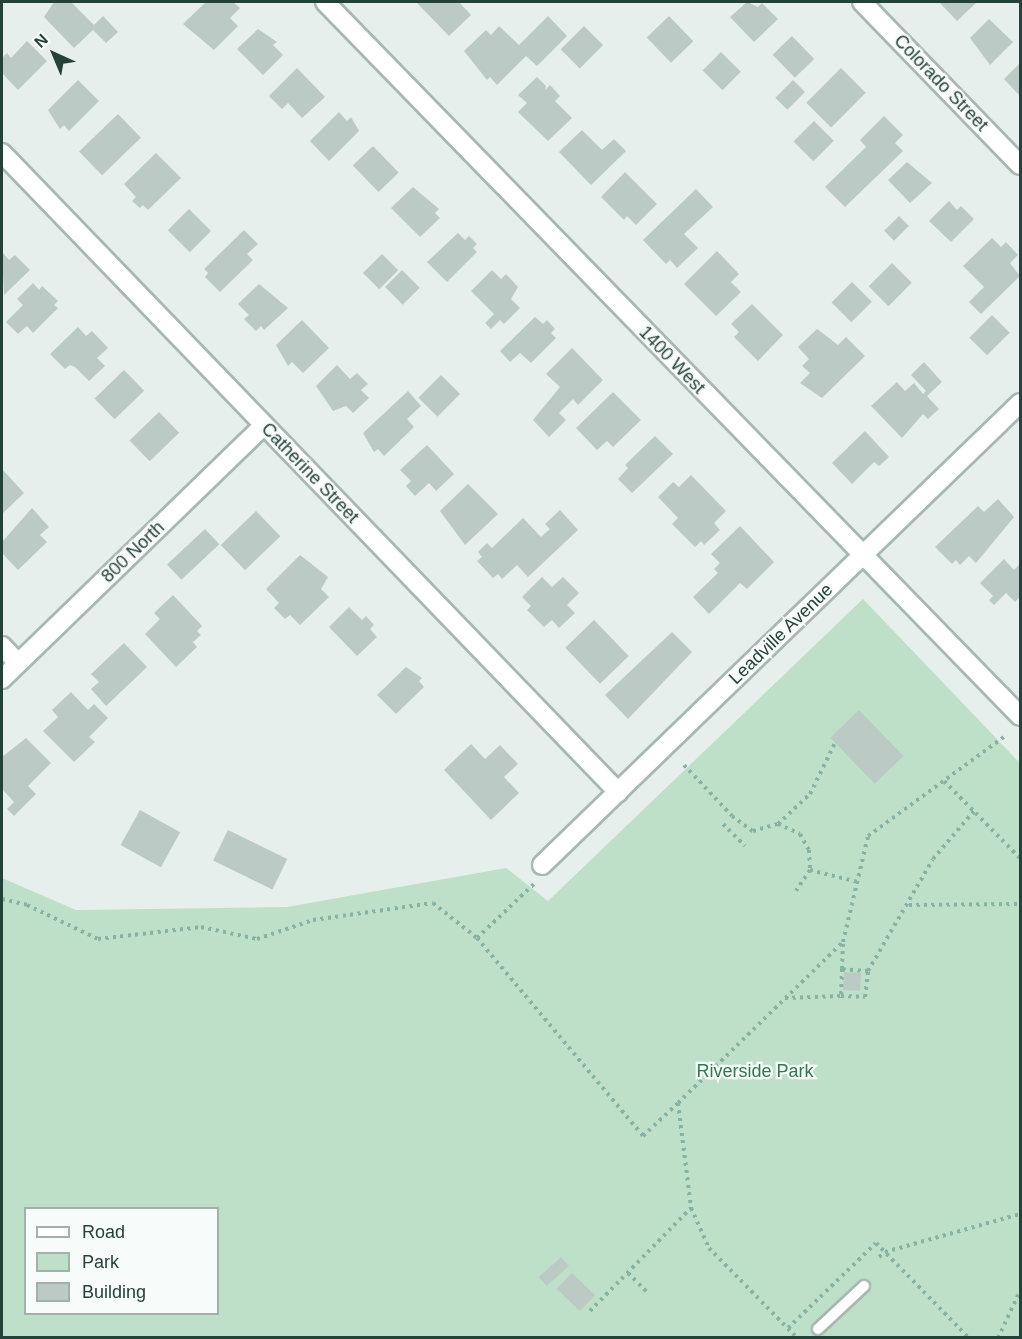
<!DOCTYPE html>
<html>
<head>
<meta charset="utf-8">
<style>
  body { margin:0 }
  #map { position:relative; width:1022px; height:1339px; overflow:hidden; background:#e6efeb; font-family:Arial,sans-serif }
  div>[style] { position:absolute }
  .green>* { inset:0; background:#bfe0c8 }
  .building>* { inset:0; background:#bbcac4; transform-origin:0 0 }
  .path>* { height:4px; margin-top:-2px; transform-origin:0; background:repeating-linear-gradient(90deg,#86b3a5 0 3px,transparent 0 7.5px) }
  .roads { filter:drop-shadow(2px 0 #a8b8b2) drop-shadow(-2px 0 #a8b8b2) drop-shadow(0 2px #a8b8b2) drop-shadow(0 -2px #a8b8b2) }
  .service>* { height:10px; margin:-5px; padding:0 5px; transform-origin:5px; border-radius:5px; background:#fff }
  .minor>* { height:18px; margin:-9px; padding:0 9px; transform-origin:9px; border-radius:9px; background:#fff }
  span { translate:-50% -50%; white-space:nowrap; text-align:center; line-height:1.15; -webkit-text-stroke:4.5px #f7fbf9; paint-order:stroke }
  .street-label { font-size:18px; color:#24423a }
  .park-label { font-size:18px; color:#2d7a4b }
  .frame { position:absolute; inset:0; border:3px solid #24423a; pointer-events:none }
  .legend { position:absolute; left:24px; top:1207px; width:195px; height:108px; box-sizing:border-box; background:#f7fbf9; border:2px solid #a3b1ad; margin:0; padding:8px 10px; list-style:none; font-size:18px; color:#24423a }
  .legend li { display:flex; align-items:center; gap:12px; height:30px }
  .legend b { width:30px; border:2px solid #a3b1ad }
  .north { position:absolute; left:24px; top:24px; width:60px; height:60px; -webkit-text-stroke:4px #f7fbf9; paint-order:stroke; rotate:316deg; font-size:16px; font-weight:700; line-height:24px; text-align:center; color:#24423a }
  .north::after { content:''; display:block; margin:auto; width:21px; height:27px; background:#24423a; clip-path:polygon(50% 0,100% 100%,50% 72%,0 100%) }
</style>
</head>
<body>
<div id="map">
  <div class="green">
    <i style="clip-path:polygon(evenodd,863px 599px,1020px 763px,1020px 1337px,2px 1337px,2px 878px,76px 910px,287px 907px,506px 868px,548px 901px,863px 599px,26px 1208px,218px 1208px,218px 1314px,26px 1314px,26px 1208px)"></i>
  </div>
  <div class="building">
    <i style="clip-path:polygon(54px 2px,71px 2px,94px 25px,103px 16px,118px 32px,106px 43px,93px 30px,74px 48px,44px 17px)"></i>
    <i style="clip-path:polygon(206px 2px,233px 2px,240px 8px,230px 18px,238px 26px,214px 50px,183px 24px)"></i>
    <i style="clip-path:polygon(416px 2px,459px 2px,471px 15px,449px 36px)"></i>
    <i style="clip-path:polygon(747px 2px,758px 7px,762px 3px,778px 19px,754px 42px,730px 17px)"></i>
    <i style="clip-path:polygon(939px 2px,977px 2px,957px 21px)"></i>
    <i style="clip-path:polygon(548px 16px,567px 36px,537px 66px,526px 56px,497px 85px,490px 77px,487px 80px,464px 51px,486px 30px,491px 35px,499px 26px,519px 45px)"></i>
    <i style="left:669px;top:16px;width:35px;height:31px;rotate:46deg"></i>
    <i style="clip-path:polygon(989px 19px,1013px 42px,990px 65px,970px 38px)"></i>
    <i style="left:584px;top:26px;width:27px;height:33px;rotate:45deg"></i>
    <i style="clip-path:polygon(258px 29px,277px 42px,273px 45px,283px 55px,263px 75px,237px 49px)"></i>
    <i style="left:792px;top:36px;width:32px;height:27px;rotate:46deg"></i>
    <i style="clip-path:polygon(27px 41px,47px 61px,18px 90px,2px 73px,2px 58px,7px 53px,11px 58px)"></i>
    <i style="left:721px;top:52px;width:28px;height:26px;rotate:45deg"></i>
    <i style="clip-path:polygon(1020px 63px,1020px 96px,1004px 79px)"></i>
    <i style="clip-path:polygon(297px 68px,325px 97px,302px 118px,288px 103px,282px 109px,269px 96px)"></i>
    <i style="left:841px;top:68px;width:35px;height:49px;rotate:45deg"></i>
    <i style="clip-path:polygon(537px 77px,546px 86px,545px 90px,550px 85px,560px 96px,555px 101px,572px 118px,548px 141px,518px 112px,527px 103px,518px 95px)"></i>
    <i style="clip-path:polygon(78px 80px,99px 101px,69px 131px,64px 125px,60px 129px,48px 110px)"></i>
    <i style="left:793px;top:80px;width:17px;height:25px;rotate:45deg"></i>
    <i style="clip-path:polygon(339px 112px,347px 121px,351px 117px,359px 131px,329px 161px,310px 141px)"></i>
    <i style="left:118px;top:114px;width:33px;height:54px;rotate:46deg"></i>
    <i style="clip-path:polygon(884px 116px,903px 135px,895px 143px,903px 151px,845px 207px,825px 187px,866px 147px,860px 140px)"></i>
    <i style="left:814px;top:121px;width:28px;height:29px;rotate:45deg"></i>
    <i style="clip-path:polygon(582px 130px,602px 150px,614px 139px,626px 151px,591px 185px,559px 152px)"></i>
    <i style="left:373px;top:146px;width:37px;height:28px;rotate:46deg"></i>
    <i style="clip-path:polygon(156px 153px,181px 178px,148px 210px,143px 205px,140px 208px,132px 201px,136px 197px,124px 184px)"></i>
    <i style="clip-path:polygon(907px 162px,932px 183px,910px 203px,888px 180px)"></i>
    <i style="clip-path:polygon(625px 172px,657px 204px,636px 225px,627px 216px,624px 220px,601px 197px)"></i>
    <i style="clip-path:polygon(413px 187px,439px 209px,435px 213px,440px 218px,420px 237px,391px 208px)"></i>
    <i style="clip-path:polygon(696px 189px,713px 207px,684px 234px,698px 248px,677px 268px,670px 260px,666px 264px,643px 240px)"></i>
    <i style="clip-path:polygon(949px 201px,957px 210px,961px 206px,974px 219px,951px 242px,929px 221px)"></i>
    <i style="left:189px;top:209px;width:31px;height:30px;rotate:45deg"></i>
    <i style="left:899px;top:216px;width:14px;height:21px;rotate:45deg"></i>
    <i style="clip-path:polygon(244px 230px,258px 244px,247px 254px,253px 260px,220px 292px,205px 277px,208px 273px,204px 269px)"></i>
    <i style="clip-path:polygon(458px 233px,465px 240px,469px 236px,477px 244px,473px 248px,477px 252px,447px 282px,427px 262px)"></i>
    <i style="clip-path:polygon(992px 238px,1001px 247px,1006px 242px,1018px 255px,1010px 263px,1020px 276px,981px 314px,969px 302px,984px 287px,963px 266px)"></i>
    <i style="clip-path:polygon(717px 251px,739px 274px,731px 282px,741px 292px,716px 316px,684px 284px)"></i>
    <i style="clip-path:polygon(2px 252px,9px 260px,15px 255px,30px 270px,4px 295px)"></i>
    <i style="left:382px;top:254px;width:23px;height:27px;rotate:45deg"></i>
    <i style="left:892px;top:263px;width:28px;height:33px;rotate:45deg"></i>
    <i style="left:402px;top:270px;width:25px;height:24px;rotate:45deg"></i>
    <i style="clip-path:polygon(492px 270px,501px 279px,506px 274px,518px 287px,511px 299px,520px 308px,504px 324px,500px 320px,491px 329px,485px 323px,494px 314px,471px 291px)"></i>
    <i style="left:852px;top:282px;width:28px;height:29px;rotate:45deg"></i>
    <i style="clip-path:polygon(33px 283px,39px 290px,42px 286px,58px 301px,54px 305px,58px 308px,33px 333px,27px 326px,18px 334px,6px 322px,23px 305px,17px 299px)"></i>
    <i style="clip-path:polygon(259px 284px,288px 308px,264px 330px,261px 326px,256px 331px,244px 319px,249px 315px,238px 304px)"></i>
    <i style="clip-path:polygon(752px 304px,783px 335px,758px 361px,734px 337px,739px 332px,731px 324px)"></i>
    <i style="left:992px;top:315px;width:25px;height:32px;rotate:45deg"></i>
    <i style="clip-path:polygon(535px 317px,543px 324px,547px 320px,555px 329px,551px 333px,556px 338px,531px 363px,520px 353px,510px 362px,500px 351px)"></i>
    <i style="clip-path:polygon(302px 320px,329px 348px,303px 373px,292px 362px,288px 366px,276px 345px)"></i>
    <i style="clip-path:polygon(78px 327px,86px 336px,92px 331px,108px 348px,97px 358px,105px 366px,89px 381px,75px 367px,70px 365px,65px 369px,50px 354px)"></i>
    <i style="clip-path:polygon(817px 329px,838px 345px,846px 337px,865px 356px,822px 398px,800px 383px,810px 373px,802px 366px,809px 359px,798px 347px)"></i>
    <i style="clip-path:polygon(572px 348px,603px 380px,578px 405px,573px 399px,559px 413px,566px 420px,549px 437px,533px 420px,560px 387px,546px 374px)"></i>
    <i style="clip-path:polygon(924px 362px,942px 382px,927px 396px,939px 409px,928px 419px,923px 414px,902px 438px,871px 406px,897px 382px,905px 391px,914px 383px,923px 394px,926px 391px,911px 375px)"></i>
    <i style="clip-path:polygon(337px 365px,350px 379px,357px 373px,368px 384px,361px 390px,369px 398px,353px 413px,346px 406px,333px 411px,316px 386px)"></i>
    <i style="left:124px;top:370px;width:29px;height:41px;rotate:46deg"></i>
    <i style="left:441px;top:375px;width:27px;height:32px;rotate:45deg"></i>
    <i style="clip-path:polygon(408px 391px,421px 406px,407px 419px,414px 427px,384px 456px,378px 449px,374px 452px,363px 433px)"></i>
    <i style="clip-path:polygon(613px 392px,641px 420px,613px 447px,607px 441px,597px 450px,576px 428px)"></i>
    <i style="left:159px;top:412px;width:29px;height:41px;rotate:46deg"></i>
    <i style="clip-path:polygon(865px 431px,889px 457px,879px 466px,874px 462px,852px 484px,832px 463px)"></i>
    <i style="clip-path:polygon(655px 436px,673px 454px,632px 493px,618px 479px,628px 468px,625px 465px)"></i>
    <i style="clip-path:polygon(427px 445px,454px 474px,436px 491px,429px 483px,415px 496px,406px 486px,411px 481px,400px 470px)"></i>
    <i style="clip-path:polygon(2px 469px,24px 493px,2px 514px)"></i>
    <i style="clip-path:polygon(691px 475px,726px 511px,714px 523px,720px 530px,704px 545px,701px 541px,695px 547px,672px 524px,678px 518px,658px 497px,673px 482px,679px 487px)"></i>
    <i style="clip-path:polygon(468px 484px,498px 514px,465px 545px,440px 511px)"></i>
    <i style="clip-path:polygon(998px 499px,1014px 517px,976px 563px,969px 556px,960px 565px,956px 560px,952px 564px,935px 547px,978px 506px,984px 512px)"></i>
    <i style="clip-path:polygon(32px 508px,49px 527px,40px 535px,47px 542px,18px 570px,2px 553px,2px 542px)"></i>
    <i style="clip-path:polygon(560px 510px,578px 530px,528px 577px,517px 565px,502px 579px,498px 574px,493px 578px,477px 561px,482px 557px,478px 552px,487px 543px,492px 548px,523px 518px,541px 537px,550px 529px,545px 524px)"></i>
    <i style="left:256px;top:511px;width:35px;height:49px;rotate:46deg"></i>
    <i style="clip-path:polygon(740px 526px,774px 562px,747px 589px,740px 583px,709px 614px,693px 597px,718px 573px,714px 569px,720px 563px,711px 554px)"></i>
    <i style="left:205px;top:529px;width:21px;height:52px;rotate:47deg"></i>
    <i style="clip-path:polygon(300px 555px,328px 577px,321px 589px,329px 597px,300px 625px,290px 615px,285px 619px,274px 608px,279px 603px,266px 589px)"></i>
    <i style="clip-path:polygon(1004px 559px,1014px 570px,1020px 564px,1020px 597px,1015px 602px,1006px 593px,994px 605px,989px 600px,993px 596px,980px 583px)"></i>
    <i style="clip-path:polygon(542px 577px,552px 587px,563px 577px,579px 593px,567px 605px,575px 613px,559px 628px,552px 620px,544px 627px,527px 610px,531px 606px,522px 597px)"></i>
    <i style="clip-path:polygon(173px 595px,202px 626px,197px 631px,201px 635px,193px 642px,197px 647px,176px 667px,145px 634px,160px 619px,154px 613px)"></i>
    <i style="clip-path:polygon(349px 607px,362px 620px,366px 616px,374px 625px,370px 629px,377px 637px,357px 656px,329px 627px)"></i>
    <i style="left:594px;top:620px;width:50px;height:40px;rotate:46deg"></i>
    <i style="clip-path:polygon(672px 632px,692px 652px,628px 719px,605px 695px)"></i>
    <i style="clip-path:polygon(124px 643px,147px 667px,106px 706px,91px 689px,99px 682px,91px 674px)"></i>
    <i style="clip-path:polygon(406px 667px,422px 678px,419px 681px,424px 687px,396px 714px,377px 695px)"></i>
    <i style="clip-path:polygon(71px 692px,88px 710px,94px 704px,108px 718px,89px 737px,95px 742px,74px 762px,43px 731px,58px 717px,52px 710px)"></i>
    <i style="left:859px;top:710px;width:64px;height:40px;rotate:46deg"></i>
    <i style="clip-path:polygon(26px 738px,51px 763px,28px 786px,36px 794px,14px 816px,7px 809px,14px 802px,2px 789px,2px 757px)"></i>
    <i style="clip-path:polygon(471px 744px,485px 759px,500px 745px,518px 764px,504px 777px,519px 793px,491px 820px,444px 770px)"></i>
    <i style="left:140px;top:810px;width:46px;height:40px;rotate:29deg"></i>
    <i style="left:228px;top:830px;width:66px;height:34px;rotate:26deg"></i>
    <i style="left:844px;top:972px;width:17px;height:18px;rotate:3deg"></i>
    <i style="left:561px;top:1257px;width:12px;height:30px;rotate:48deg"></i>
    <i style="left:572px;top:1273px;width:32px;height:22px;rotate:44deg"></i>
  </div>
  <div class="path">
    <i style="left:684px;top:765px;width:70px;rotate:46.7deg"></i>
    <i style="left:732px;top:816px;width:26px;rotate:36deg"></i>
    <i style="left:753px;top:831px;width:26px;rotate:-16deg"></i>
    <i style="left:778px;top:824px;width:44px;rotate:-43.2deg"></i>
    <i style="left:810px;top:794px;width:57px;rotate:-63.9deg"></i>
    <i style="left:944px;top:781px;width:108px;rotate:45.4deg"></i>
    <i style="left:723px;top:824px;width:31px;rotate:45deg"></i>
    <i style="left:778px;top:824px;width:24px;rotate:24deg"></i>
    <i style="left:800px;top:834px;width:18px;rotate:61deg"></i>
    <i style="left:809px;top:850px;width:20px;rotate:87deg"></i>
    <i style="left:810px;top:870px;width:25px;rotate:124deg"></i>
    <i style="left:810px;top:870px;width:49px;rotate:14deg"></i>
    <i style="left:2px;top:899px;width:26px;rotate:13deg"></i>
    <i style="left:27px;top:905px;width:79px;rotate:25.6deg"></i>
    <i style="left:98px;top:939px;width:104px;rotate:-6.6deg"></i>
    <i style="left:201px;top:927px;width:57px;rotate:12.1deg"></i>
    <i style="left:257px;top:939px;width:59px;rotate:-18.7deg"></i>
    <i style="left:313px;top:920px;width:121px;rotate:-8.1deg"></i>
    <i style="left:433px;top:903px;width:56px;rotate:38.5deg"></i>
    <i style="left:477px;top:938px;width:258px;rotate:50deg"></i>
    <i style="left:643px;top:1136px;width:48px;rotate:-43.3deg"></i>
    <i style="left:678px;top:1103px;width:106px;rotate:82.9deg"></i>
    <i style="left:691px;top:1208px;width:44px;rotate:65.8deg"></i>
    <i style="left:709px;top:1248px;width:126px;rotate:45.6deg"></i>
    <i style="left:909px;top:905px;width:111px;rotate:-0.5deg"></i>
    <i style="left:477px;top:938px;width:79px;rotate:-43.5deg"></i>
    <i style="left:842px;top:969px;width:26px;rotate:-88deg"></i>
    <i style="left:868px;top:971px;width:26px;rotate:-176deg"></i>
    <i style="left:842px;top:969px;width:27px;rotate:92deg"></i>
    <i style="left:841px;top:996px;width:24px;rotate:2deg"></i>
    <i style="left:865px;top:997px;width:26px;rotate:-83deg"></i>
    <i style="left:868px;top:971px;width:129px;rotate:-59.9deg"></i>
    <i style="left:933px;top:859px;width:63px;rotate:-49.5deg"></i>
    <i style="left:785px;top:998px;width:56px;rotate:-2deg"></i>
    <i style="left:678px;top:1103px;width:231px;rotate:-44.3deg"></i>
    <i style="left:843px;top:942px;width:109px;rotate:-76.7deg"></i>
    <i style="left:868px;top:836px;width:168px;rotate:-36.1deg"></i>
    <i style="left:879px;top:1257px;width:8px;rotate:-40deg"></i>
    <i style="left:885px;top:1252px;width:140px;rotate:-15.7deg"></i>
    <i style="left:628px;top:1273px;width:28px;rotate:45deg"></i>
    <i style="left:590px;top:1311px;width:144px;rotate:-45.6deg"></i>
    <i style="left:788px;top:1328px;width:122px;rotate:-44deg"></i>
    <i style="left:876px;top:1243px;width:133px;rotate:45.6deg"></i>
    <i style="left:998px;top:1338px;width:52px;rotate:-64.9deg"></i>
  </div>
  <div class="roads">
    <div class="service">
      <i style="left:818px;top:1329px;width:63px;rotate:-43.1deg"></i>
    </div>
    <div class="minor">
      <i style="left:325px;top:2px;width:996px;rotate:45.77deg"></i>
      <i style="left:862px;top:2px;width:227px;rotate:45.9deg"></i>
      <i style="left:2px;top:153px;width:888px;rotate:46.05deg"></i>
      <i style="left:2px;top:646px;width:23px;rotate:47deg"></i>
      <i style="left:2px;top:679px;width:365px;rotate:-44.1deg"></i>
      <i style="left:542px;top:865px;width:665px;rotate:-44.02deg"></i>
    </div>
  </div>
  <div class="street-label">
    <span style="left:941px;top:83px;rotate:46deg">Colorado Street</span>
    <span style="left:672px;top:360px;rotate:46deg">1400 West</span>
    <span style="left:310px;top:473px;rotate:46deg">Catherine Street</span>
    <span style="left:133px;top:552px;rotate:-44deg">800 North</span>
    <span style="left:781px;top:634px;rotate:-44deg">Leadville Avenue</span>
  </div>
  <div class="park-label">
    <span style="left:755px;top:1071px">Riverside Park</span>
  </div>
  <div class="frame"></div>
  <ul class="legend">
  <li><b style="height:8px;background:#fff"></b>Road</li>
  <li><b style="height:16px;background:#bfe0c8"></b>Park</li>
  <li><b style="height:16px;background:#bbcac4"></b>Building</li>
  </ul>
  <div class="north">N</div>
</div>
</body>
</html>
